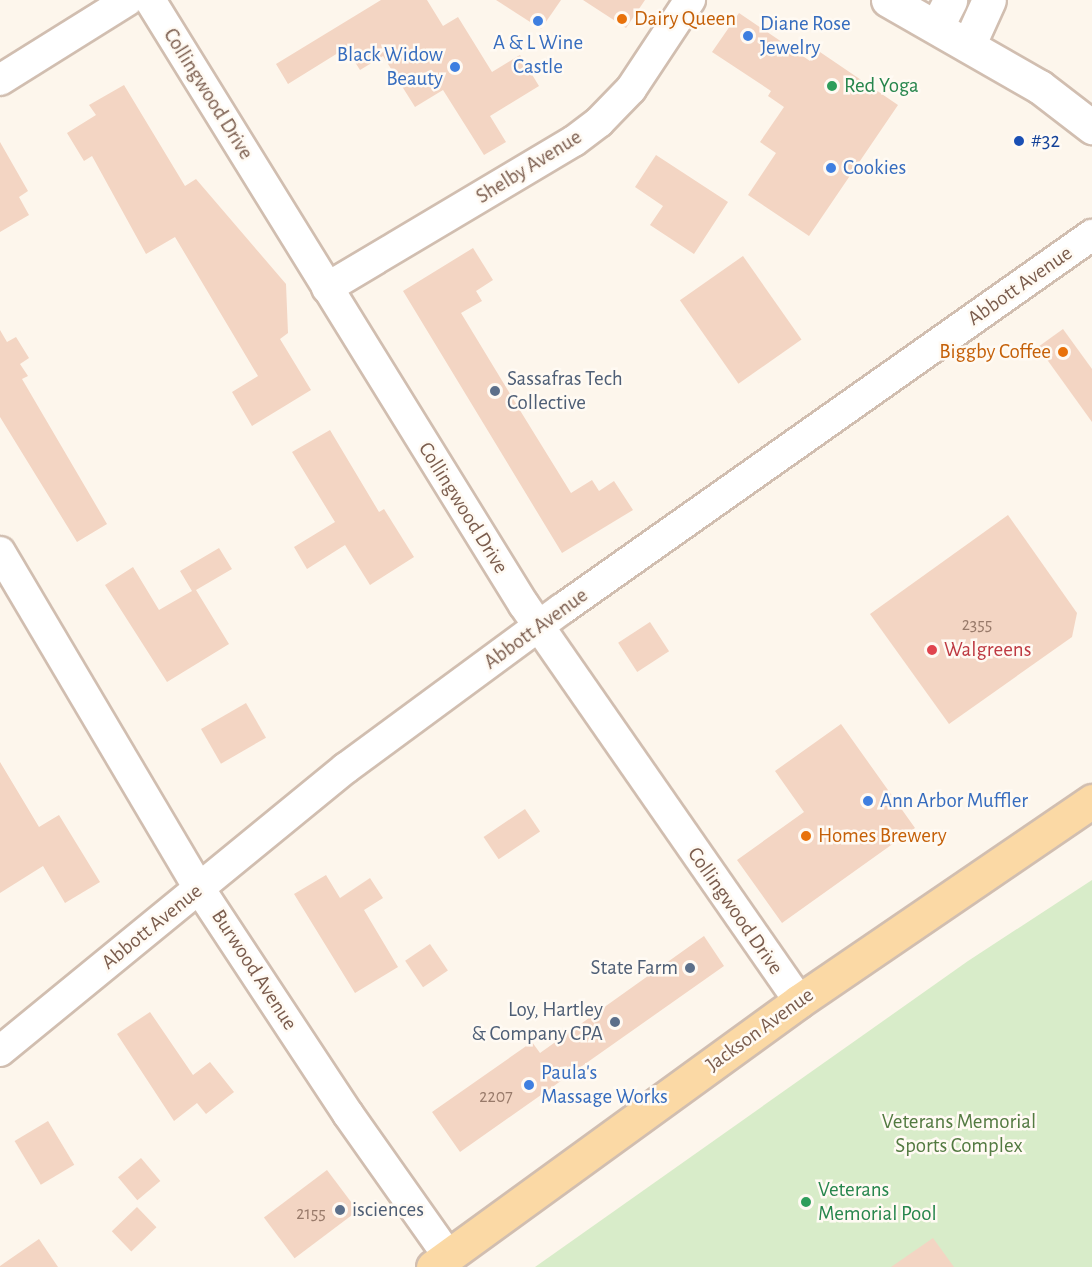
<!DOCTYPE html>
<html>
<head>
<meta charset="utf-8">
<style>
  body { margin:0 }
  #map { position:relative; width:1092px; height:1267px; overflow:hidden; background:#fdf6ec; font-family:"Alegreya Sans",sans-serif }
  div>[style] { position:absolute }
  .green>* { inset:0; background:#d8ecc9 }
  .building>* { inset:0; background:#f3d5c3; transform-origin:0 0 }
  .roads { filter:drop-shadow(2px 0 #d1beb0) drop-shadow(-2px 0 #d1beb0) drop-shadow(0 2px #d1beb0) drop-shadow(0 -2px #d1beb0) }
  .minor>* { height:30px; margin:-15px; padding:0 15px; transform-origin:15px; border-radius:15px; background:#fff }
  .tertiary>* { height:33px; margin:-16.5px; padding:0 16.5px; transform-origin:16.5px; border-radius:16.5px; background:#fff }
  .secondary>* { height:33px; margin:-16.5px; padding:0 16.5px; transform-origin:16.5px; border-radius:16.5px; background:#fff }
  .primary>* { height:33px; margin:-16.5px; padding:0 16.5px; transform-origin:16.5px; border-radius:16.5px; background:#fbd9a5 }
  .dots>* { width:16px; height:16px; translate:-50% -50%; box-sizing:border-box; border:3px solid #fffaf3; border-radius:50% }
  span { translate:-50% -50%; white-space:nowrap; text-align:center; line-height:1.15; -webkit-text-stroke:5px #fffaf3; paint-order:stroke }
  .number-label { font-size:18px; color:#987a6a }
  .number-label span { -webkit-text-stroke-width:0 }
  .food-label { font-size:21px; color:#c56008 }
  .left { translate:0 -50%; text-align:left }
  .right { translate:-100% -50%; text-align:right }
  .shop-label { font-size:21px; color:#366cbe }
  .leisure-label { font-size:21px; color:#27864d }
  .street-label { font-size:21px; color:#7a5c4d }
  .transit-label { font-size:21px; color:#164399 }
  .service-label { font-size:21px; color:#4e5e75 }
  .health-label { font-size:21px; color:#be3a42 }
  .park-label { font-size:21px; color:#537a41 }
</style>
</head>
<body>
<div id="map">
  <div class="green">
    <i style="clip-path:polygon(1092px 880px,1092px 1267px,535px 1267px,968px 961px)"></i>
  </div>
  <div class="building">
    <i style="clip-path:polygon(381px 0,427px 0,443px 26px,458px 17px,492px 72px,520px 55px,539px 86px,490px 116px,506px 142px,484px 155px,443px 90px,415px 107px,383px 56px,360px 70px,346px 48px,288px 84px,276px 64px)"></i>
    <i style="clip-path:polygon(496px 0,561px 0,541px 29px)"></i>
    <i style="clip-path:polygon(583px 0,645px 0,626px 28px)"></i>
    <i style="clip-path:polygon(739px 13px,810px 61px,817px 50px,898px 105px,809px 236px,748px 195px,776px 153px,760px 142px,784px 107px,768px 96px,771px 91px,712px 52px)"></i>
    <i style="clip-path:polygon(124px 85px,185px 186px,196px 179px,286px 284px,288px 333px,280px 339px,311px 390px,252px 426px,232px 392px,258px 376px,175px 237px,146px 254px,92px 156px,84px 161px,67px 133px,96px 115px,89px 105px)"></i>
    <i style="clip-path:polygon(0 142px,28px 191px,19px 197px,29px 215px,0 232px)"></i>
    <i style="clip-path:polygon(656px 155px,728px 202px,694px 254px,650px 225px,663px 206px,635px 187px)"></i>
    <i style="clip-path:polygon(473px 248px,493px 280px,476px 291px,482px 301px,461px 313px,521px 412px,571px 493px,592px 480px,599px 491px,614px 481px,633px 510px,562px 553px,403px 291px)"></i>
    <i style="left:743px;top:256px;width:102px;height:77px;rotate:55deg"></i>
    <i style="clip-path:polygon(1063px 329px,1092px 369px,1092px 422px,1038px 347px)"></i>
    <i style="clip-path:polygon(0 330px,7px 342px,16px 337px,29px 358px,20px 364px,28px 376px,22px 379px,107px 524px,77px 542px,0 417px)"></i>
    <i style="clip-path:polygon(330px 430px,379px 512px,384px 509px,414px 557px,370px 585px,345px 545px,307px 569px,294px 547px,335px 522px,292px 452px)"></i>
    <i style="clip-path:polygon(1008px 515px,1077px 613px,1072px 637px,949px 724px,870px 614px)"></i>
    <i style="clip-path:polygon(219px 548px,232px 569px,196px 590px,229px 644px,167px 682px,105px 585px,133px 567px,159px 610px,192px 591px,180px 571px)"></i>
    <i style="left:650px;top:622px;width:35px;height:38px;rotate:57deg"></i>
    <i style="left:246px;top:703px;width:40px;height:52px;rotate:60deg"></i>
    <i style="clip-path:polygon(841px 724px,915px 828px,782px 923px,737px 860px,804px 812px,775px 771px)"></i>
    <i style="clip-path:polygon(0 762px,39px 827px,59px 815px,100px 882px,65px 903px,43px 866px,0 893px)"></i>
    <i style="left:525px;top:809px;width:27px;height:50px;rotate:56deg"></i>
    <i style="clip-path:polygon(326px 875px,340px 898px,370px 878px,383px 898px,364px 910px,398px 967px,355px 993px,294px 894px)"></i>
    <i style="clip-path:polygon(704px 936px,724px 966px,460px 1152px,432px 1112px,532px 1042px,540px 1053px)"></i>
    <i style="left:430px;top:944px;width:32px;height:30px;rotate:56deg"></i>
    <i style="clip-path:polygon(150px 1012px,193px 1075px,210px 1062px,234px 1092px,206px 1114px,197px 1103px,174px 1121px,117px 1034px)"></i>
    <i style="left:48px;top:1121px;width:51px;height:39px;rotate:59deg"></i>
    <i style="left:141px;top:1158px;width:30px;height:30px;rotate:50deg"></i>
    <i style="left:327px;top:1170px;width:51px;height:79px;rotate:53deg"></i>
    <i style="left:137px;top:1207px;width:28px;height:35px;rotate:46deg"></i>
    <i style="clip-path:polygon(933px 1238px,954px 1267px,891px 1267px)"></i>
    <i style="clip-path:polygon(39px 1239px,58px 1267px,0 1267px,0 1266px)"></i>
  </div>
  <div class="roads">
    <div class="minor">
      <i style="left:150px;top:0;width:711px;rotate:58.28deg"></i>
      <i style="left:524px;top:605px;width:482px;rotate:55.2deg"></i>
      <i style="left:0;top:80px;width:151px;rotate:-32deg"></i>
      <i style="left:327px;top:288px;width:287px;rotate:-30.8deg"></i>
      <i style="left:574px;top:141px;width:31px;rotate:-37deg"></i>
      <i style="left:599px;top:122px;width:46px;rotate:-45.9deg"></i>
      <i style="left:631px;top:89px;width:107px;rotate:-56.5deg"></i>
      <i style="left:0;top:552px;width:391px;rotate:59.4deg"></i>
      <i style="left:199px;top:888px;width:271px;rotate:56.6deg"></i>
      <i style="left:348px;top:1114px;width:174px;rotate:54.8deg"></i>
      <i style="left:0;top:1051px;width:447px;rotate:-39.3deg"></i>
      <i style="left:346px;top:768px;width:268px;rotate:-36.4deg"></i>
      <i style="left:562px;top:609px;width:649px;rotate:-35.21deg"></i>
    </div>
    <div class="tertiary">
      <i style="left:937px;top:26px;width:29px;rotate:-63deg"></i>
      <i style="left:969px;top:44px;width:48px;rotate:-65.6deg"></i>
    </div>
    <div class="secondary">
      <i style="left:888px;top:0;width:175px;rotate:29.8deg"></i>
      <i style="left:1040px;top:87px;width:66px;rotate:37.6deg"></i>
    </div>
    <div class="primary">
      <i style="left:433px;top:1267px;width:452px;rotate:-36deg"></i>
      <i style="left:799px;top:1001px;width:355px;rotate:-34.3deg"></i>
    </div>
  </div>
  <div class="dots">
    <i style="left:622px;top:19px;background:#e8710a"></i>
    <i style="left:538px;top:21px;background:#3f7fe0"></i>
    <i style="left:748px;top:36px;background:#3f7fe0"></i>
    <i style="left:455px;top:67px;background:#3f7fe0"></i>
    <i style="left:832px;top:86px;background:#2e9e5b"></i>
    <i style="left:1019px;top:141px;background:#1a4fb4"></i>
    <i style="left:831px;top:168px;background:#3f7fe0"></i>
    <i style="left:1063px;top:352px;background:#e8710a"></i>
    <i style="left:495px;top:391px;background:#5c6f8a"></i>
    <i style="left:932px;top:650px;background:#e0444e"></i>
    <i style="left:868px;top:801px;background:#3f7fe0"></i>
    <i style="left:806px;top:836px;background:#e8710a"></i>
    <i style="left:690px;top:968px;background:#5c6f8a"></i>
    <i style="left:615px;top:1022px;background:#5c6f8a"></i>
    <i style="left:529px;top:1085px;background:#3f7fe0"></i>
    <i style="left:806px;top:1202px;background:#2e9e5b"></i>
    <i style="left:340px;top:1210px;background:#5c6f8a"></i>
  </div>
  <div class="number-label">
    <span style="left:977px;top:625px">2355</span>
    <span style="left:496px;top:1097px">2207</span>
    <span style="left:311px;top:1214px">2155</span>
  </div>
  <div class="food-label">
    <span class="left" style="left:634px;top:19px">Dairy Queen</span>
    <span class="right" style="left:1051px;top:352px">Biggby Coffee</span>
    <span class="left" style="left:818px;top:836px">Homes Brewery</span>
  </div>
  <div class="shop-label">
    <span class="left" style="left:760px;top:36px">Diane Rose<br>Jewelry</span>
    <span style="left:538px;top:55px">A &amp; L Wine<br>Castle</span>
    <span class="right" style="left:443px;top:67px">Black Widow<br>Beauty</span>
    <span class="left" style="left:843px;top:168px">Cookies</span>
    <span class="left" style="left:880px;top:801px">Ann Arbor Muffler</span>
    <span class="left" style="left:541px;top:1085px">Paula's<br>Massage Works</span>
  </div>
  <div class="leisure-label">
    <span class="left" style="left:844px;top:86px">Red Yoga</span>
    <span class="left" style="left:818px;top:1202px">Veterans<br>Memorial Pool</span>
  </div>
  <div class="street-label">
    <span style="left:208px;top:94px;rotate:58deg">Collingwood Drive</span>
    <span style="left:529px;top:167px;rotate:-32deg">Shelby Avenue</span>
    <span style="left:1020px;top:286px;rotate:-35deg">Abbott Avenue</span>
    <span style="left:463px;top:508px;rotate:58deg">Collingwood Drive</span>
    <span style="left:536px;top:629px;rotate:-36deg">Abbott Avenue</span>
    <span style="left:735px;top:911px;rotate:55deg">Collingwood Drive</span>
    <span style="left:152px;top:927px;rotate:-39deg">Abbott Avenue</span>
    <span style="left:254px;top:970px;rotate:57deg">Burwood Avenue</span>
    <span style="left:760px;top:1030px;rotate:-36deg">Jackson Avenue</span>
  </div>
  <div class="transit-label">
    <span class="left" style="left:1031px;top:141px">#32</span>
  </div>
  <div class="service-label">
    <span class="left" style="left:507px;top:391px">Sassafras Tech<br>Collective</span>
    <span class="right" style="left:678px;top:968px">State Farm</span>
    <span class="right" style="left:603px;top:1022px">Loy, Hartley<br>&amp; Company CPA</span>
    <span class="left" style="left:352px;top:1210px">isciences</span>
  </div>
  <div class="health-label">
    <span class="left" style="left:944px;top:650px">Walgreens</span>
  </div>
  <div class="park-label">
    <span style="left:959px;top:1134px">Veterans Memorial<br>Sports Complex</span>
  </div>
</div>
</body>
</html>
